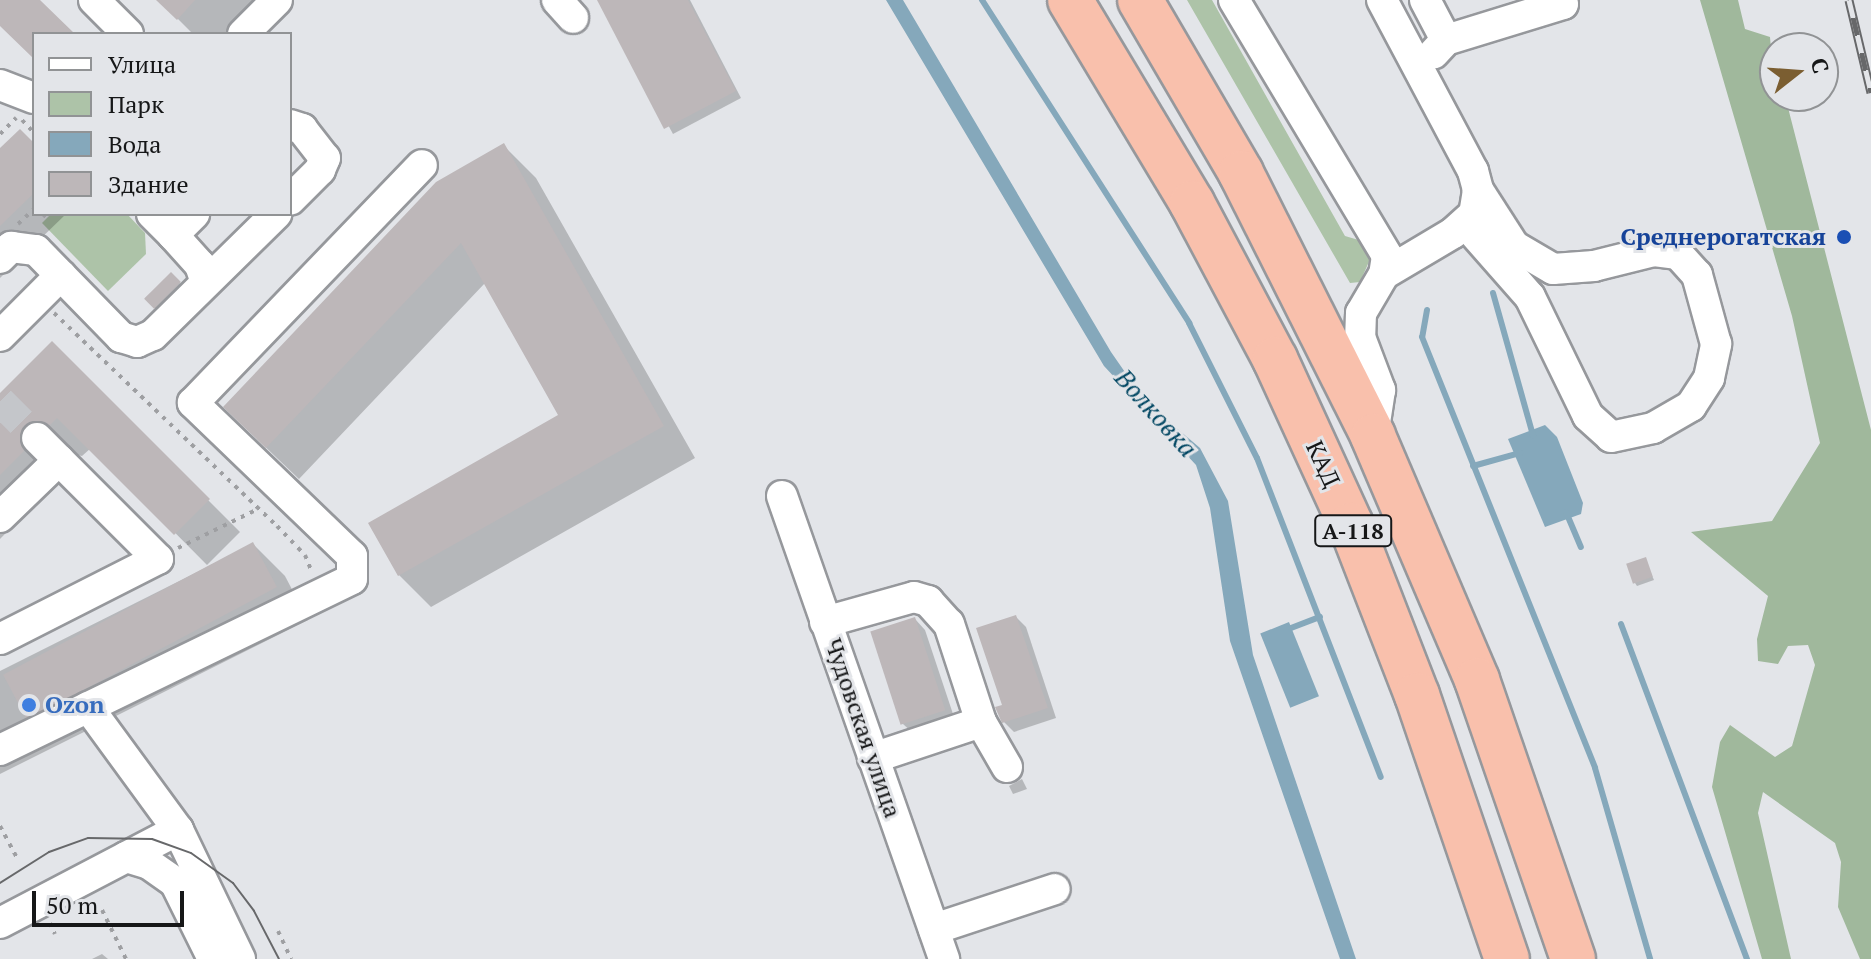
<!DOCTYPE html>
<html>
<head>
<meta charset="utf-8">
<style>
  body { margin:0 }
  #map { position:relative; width:1871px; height:959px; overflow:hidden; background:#e3e5e9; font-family:"PT Serif",serif }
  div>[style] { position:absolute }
  .green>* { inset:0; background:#adc3a8 }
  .forest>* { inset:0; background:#a0b89c }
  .water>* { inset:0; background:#85a8bb; transform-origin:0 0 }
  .shadow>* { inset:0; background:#0003; transform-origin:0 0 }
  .stream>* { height:6px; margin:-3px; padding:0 3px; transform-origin:3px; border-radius:3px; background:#85a8bb }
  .building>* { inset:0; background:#bdb7b9; transform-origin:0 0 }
  .minor-tunnel>* { height:30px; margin-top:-15px; transform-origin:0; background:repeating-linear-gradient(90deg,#c4c6ca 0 30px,transparent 0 45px) }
  .path>* { height:4px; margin-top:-2px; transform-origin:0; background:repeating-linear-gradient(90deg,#9e9fa2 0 4px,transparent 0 10px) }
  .roads { filter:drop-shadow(2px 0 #96989c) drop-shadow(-2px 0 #96989c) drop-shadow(0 2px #96989c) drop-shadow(0 -2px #96989c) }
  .minor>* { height:30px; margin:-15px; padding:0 15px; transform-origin:15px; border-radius:15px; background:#fff }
  .highway>* { height:44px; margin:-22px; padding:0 22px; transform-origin:22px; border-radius:22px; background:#f9c0ac }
  .tram>* { height:2px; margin:-1px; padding:0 1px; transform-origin:1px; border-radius:1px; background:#67686a }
  .rail>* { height:9px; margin-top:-4.5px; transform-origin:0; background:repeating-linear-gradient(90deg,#e3e5e9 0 18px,#67686a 0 36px); box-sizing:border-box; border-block:2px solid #67686a }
  .dots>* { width:22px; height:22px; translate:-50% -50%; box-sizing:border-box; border:4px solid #e3e5e9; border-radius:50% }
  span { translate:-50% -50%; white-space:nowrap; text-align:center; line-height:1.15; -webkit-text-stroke:6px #e3e5e9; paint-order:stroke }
  .shield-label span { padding:2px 6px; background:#e3e5e9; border:2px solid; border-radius:6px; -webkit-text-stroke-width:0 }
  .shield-label { font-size:22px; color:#161718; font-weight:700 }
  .transit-label { font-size:24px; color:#164399; font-weight:700 }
  .right { translate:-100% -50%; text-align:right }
  .street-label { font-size:24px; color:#161718 }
  .shop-label { font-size:24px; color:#366cbe; font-weight:700 }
  .left { translate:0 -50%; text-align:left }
  .water-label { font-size:26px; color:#004662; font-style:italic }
  .legend { position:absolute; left:32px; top:32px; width:260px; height:184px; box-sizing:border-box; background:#e3e5e9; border:2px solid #919395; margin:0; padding:10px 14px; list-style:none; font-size:24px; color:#161718 }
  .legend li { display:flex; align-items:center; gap:16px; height:40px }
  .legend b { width:40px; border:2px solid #919395 }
  .north { position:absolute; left:1759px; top:32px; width:80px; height:80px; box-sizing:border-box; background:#e3e5e9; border:2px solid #919395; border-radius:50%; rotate:73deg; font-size:22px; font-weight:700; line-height:32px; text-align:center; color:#161718 }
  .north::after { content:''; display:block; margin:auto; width:28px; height:36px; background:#7b5e31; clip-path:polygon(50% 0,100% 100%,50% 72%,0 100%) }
  .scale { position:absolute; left:32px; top:891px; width:152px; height:36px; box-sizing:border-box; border:4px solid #161718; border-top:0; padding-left:10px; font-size:24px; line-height:28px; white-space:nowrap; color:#161718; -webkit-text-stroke:6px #e3e5e9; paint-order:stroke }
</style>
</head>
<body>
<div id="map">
  <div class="green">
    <i style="clip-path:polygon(1187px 0,1212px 0,1345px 236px,1362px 241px,1371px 257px,1360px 282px,1350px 283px)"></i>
    <i style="clip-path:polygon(51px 214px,127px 214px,145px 233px,146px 254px,108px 291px,42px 223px)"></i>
  </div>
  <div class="forest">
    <i style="clip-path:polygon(1700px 0,1738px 0,1745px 29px,1770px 37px,1775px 96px,1785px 96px,1871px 430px,1871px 959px,1860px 959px,1838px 907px,1841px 862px,1835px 843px,1763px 792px,1758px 813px,1791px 959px,1762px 959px,1712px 787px,1720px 742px,1730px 725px,1775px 757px,1792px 746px,1815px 665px,1808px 645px,1788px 646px,1778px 664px,1758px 661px,1757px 639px,1768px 596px,1691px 532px,1772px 521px,1820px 443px,1792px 316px)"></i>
  </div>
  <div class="water">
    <i style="clip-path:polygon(886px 0,903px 0,1111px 352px,1145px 401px,1200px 448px,1228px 501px,1253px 655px,1356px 959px,1340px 959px,1230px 641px,1210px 508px,1196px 465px,1104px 366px)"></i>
    <i style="clip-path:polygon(1545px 425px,1557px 437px,1583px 503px,1581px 514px,1545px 527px,1508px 439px)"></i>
    <i style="left:1289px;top:622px;width:80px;height:31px;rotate:68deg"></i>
  </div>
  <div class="shadow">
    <i style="clip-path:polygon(159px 0,258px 0,225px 34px,193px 34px)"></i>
    <i style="clip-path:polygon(600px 0,690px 0,741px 98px,673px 134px)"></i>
    <i style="clip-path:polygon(34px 146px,34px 214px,66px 214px,0 278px,0 151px)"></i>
    <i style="clip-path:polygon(504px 146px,536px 178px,695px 458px,431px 607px,399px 575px,370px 524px,561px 416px,485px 283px,299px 479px,257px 439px)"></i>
    <i style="left:171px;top:274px;width:22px;height:35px;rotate:47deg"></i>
    <i style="clip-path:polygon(52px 344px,240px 532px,207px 565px,91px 448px,82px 456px,64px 452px,55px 483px,0 539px,0 396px)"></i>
    <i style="clip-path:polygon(253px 544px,285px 576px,308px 620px,0 774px,0 671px)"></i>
    <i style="clip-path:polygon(1645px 560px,1654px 580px,1637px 586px,1635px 583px)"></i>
    <i style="clip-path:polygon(1016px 617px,1026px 627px,1056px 718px,1014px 732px,1004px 722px)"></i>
    <i style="clip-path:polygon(915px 619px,925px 630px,955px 720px,914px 734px,903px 724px)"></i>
    <i style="clip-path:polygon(1022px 779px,1027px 789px,1013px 794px,1009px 786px)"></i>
    <i style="clip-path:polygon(102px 954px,108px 959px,92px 959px)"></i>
  </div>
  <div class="stream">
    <i style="left:982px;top:0;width:384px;rotate:57.3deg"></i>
    <i style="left:1189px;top:323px;width:151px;rotate:63.3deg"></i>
    <i style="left:1257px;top:458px;width:342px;rotate:68.8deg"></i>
    <i style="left:1493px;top:293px;width:148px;rotate:74.3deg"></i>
    <i style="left:1427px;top:310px;width:27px;rotate:100deg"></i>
    <i style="left:1422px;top:337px;width:464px;rotate:68.1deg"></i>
    <i style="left:1595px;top:768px;width:199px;rotate:73.9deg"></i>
    <i style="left:1473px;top:466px;width:49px;rotate:-15.5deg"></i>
    <i style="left:1566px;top:512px;width:38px;rotate:67deg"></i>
    <i style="left:1621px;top:624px;width:358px;rotate:69.4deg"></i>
    <i style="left:1291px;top:628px;width:31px;rotate:-21deg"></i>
  </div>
  <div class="building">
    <i style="clip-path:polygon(0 0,40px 0,75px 34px,34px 34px,34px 59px,0 26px)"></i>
    <i style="clip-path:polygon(156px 0,195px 0,177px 20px)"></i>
    <i style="clip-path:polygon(597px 0,688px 0,736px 91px,664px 129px)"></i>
    <i style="clip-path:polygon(20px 129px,34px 143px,34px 193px,0 226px,0 148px)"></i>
    <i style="clip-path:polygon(504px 143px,664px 426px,398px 576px,368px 523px,558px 415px,461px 243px,266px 448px,223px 407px,436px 182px)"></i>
    <i style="left:171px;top:272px;width:14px;height:38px;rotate:45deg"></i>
    <i style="clip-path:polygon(52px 341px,210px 499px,174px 535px,57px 418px,50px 425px,33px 421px,24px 426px,20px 442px,24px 451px,0 475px,0 393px)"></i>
    <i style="left:253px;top:542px;width:51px;height:283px;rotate:62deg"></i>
    <i style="left:1646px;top:557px;width:21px;height:21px;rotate:71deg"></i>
    <i style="clip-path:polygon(1016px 615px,1048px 708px,1002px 723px,995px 707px,1002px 705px,976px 628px)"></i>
    <i style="left:915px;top:617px;width:98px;height:47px;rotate:72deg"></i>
  </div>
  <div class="minor-tunnel">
    <i style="left:0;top:401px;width:52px;rotate:45deg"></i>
  </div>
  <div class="path">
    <i style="left:22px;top:120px;width:18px;rotate:47deg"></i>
    <i style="left:0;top:134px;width:23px;rotate:-45deg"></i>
    <i style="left:43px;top:214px;width:6px;rotate:45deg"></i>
    <i style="left:18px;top:224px;width:22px;rotate:-43deg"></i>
    <i style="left:54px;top:313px;width:308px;rotate:43.7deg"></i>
    <i style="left:277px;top:526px;width:40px;rotate:46deg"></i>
    <i style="left:305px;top:555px;width:18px;rotate:68deg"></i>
    <i style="left:178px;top:548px;width:89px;rotate:-26deg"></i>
    <i style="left:0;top:826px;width:38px;rotate:62deg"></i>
    <i style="left:102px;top:910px;width:55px;rotate:63.9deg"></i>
    <i style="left:50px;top:923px;width:12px;rotate:66deg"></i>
    <i style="left:278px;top:931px;width:31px;rotate:65deg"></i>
  </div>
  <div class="roads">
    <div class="minor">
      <i style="left:94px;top:0;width:48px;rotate:45deg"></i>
      <i style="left:557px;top:0;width:24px;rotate:48deg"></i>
      <i style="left:1234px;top:0;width:298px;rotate:59.1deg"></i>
      <i style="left:1387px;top:256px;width:18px;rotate:99deg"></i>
      <i style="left:1384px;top:274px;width:45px;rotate:120.5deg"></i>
      <i style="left:1361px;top:313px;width:24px;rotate:92deg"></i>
      <i style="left:1360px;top:337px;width:57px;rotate:69.3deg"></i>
      <i style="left:1380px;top:390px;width:47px;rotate:98.7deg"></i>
      <i style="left:1382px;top:0;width:194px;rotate:62deg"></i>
      <i style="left:1473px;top:171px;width:20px;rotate:75deg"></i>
      <i style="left:1478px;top:190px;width:24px;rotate:99deg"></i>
      <i style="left:1474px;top:214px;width:28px;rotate:138deg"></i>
      <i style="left:1453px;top:233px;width:80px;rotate:149.3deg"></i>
      <i style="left:1425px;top:0;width:45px;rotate:62.3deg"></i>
      <i style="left:1446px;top:40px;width:18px;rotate:133deg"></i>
      <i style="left:243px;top:34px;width:48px;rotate:-45deg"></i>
      <i style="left:1446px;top:40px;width:122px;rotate:-17.1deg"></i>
      <i style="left:1563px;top:4px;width:5px;rotate:-127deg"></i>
      <i style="left:0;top:85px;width:36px;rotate:21deg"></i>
      <i style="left:290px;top:125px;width:13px;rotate:18deg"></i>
      <i style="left:302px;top:129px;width:37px;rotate:52deg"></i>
      <i style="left:325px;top:158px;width:13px;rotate:113deg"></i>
      <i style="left:320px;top:170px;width:42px;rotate:135deg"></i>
      <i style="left:152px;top:214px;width:30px;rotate:45deg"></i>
      <i style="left:173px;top:235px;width:30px;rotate:-45deg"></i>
      <i style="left:1465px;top:223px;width:98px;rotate:48.7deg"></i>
      <i style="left:1530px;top:297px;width:132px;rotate:64deg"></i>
      <i style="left:1588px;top:416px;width:31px;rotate:42deg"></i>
      <i style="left:1611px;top:437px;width:43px;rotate:-12.1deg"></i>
      <i style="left:1653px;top:428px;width:44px;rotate:-30.1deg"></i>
      <i style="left:1691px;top:406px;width:33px;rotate:-57deg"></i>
      <i style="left:1709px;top:378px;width:35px;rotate:-78deg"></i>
      <i style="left:1716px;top:344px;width:72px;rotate:-105.4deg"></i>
      <i style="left:1697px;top:275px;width:28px;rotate:-132deg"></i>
      <i style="left:1678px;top:254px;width:24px;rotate:-173deg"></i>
      <i style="left:1654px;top:251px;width:62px;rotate:166deg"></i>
      <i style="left:1594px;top:266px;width:41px;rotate:175.8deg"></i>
      <i style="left:1553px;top:269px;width:45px;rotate:-149.5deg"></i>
      <i style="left:1514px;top:246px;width:67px;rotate:-122.7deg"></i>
      <i style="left:173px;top:235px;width:40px;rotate:48deg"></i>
      <i style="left:200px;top:265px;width:18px;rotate:71deg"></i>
      <i style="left:0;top:258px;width:16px;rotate:-45deg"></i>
      <i style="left:11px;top:247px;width:25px;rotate:7deg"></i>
      <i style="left:36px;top:250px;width:122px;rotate:45.7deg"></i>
      <i style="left:121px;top:337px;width:17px;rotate:17deg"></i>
      <i style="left:137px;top:342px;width:17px;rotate:-24deg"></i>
      <i style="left:153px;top:335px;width:173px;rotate:-44.5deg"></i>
      <i style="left:0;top:336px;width:86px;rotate:-45deg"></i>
      <i style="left:782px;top:496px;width:491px;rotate:70.7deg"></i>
      <i style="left:0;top:517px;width:82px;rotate:-44deg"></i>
      <i style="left:825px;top:622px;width:92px;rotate:-15.7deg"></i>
      <i style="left:914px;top:597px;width:15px;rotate:16deg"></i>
      <i style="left:928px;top:601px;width:31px;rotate:48deg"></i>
      <i style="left:949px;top:624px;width:103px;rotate:71.9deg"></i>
      <i style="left:981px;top:722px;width:114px;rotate:161.6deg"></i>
      <i style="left:0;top:639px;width:177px;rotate:-26.9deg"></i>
      <i style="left:158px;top:559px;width:171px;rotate:-135deg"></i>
      <i style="left:88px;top:707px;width:152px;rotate:53.8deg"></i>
      <i style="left:178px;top:830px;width:143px;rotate:64.3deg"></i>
      <i style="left:981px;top:722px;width:52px;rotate:60deg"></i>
      <i style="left:0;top:750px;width:391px;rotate:-25.9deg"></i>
      <i style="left:352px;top:579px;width:23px;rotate:-90deg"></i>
      <i style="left:352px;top:556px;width:221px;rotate:-136.1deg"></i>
      <i style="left:193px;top:403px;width:330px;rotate:-46.1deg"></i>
      <i style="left:126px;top:857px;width:24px;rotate:17deg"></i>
      <i style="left:149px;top:864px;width:32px;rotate:35deg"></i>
      <i style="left:175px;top:882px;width:86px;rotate:63.7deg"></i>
      <i style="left:0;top:923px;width:201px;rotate:-27.6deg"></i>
      <i style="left:934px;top:929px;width:127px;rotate:-18.3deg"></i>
    </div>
    <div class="highway">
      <i style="left:1070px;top:0;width:237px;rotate:59deg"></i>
      <i style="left:1192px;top:203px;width:177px;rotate:62deg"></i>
      <i style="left:1275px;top:359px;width:183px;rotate:65.4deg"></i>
      <i style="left:1351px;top:525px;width:182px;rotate:68.8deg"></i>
      <i style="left:1417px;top:695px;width:279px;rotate:71.2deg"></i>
      <i style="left:1140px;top:0;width:200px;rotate:59.7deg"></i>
      <i style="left:1241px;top:173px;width:294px;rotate:63.3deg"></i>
      <i style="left:1373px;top:436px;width:265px;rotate:66.9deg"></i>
      <i style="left:1477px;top:680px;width:295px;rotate:71deg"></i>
    </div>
  </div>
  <div class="tram">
    <i style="left:0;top:883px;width:58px;rotate:-32.3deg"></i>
    <i style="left:49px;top:852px;width:41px;rotate:-19.7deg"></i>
    <i style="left:88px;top:838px;width:64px;rotate:0.9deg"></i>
    <i style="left:152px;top:839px;width:41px;rotate:19.7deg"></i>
    <i style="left:191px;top:853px;width:52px;rotate:35.5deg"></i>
    <i style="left:233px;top:883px;width:35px;rotate:53deg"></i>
    <i style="left:254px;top:911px;width:54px;rotate:62.5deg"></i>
  </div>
  <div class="rail">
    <i style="left:1849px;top:0;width:95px;rotate:76.6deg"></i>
  </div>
  <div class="dots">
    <i style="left:1844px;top:237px;background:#1a4fb4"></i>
    <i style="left:29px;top:705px;background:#3f7fe0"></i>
  </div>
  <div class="shield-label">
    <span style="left:1353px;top:531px">А-118</span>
  </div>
  <div class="transit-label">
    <span class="right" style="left:1826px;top:237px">Среднерогатская</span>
  </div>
  <div class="street-label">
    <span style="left:1323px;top:464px;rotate:65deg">КАД</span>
    <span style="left:863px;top:728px;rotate:71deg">Чудовская улица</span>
  </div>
  <div class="shop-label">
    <span class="left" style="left:45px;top:705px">Ozon</span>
  </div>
  <div class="water-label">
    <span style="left:1156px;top:413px;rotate:48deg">Волковка</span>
  </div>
  <ul class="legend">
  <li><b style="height:10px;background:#fff"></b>Улица</li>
  <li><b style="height:22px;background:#adc3a8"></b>Парк</li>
  <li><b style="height:22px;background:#85a8bb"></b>Вода</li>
  <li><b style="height:22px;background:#bdb7b9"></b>Здание</li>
  </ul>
  <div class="north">С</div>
  <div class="scale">50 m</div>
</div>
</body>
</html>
